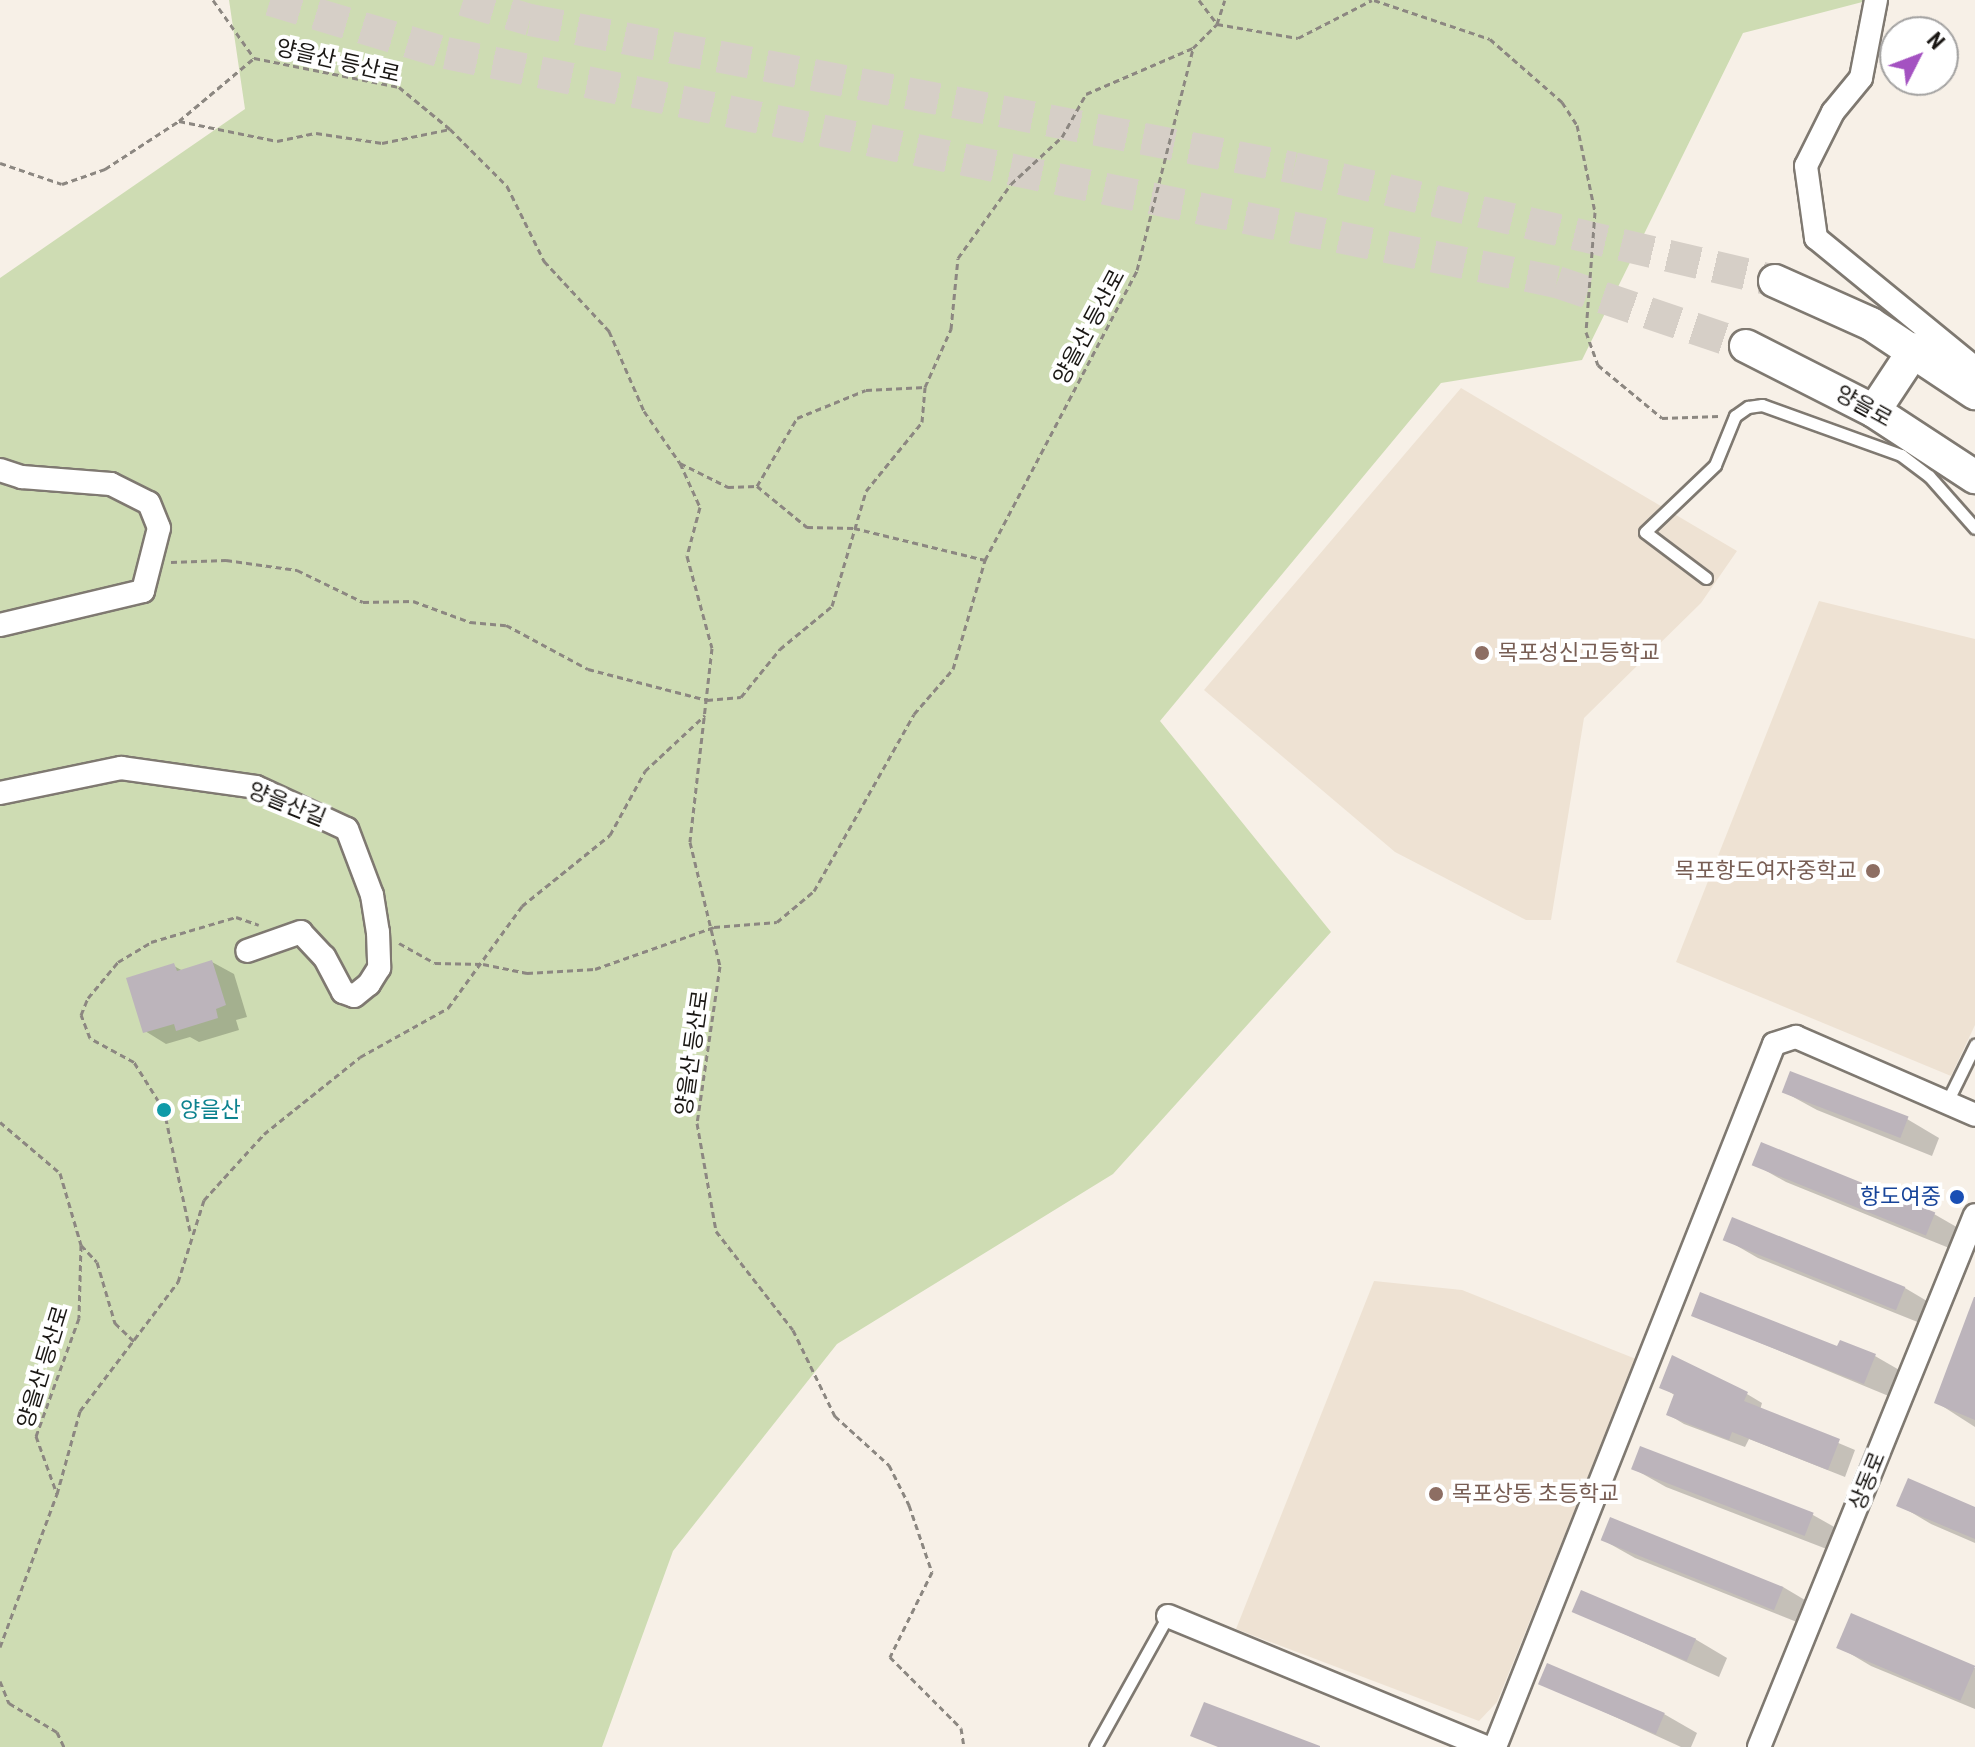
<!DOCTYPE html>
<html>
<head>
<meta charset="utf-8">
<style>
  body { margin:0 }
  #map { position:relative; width:1975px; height:1747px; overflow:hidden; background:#f7f0e7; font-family:"Roboto Condensed","Noto Sans KR",sans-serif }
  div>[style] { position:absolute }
  .built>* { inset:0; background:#eee2d3 }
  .green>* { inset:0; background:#cedcb3 }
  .shadow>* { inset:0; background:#0003 }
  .building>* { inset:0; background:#bcb4bb; transform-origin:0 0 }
  .secondary-tunnel>* { height:32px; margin-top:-16px; transform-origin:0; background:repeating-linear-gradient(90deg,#d6cfc7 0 32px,transparent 0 48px) }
  .path>* { height:3px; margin-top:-1.5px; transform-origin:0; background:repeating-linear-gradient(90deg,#8c8781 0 6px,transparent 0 10px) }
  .roads { filter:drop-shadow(2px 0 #7f7971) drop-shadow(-2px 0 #7f7971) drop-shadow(0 2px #7f7971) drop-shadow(0 -2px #7f7971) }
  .lane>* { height:11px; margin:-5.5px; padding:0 5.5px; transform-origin:5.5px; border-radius:5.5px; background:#fff }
  .street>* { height:22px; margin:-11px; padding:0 11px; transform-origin:11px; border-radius:11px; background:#fff }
  .secondary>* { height:32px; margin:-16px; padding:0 16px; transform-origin:16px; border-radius:16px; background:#fff }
  .dots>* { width:22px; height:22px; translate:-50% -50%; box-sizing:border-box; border:4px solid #fff; border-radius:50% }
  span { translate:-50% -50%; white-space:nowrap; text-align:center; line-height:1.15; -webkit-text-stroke:8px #fff; paint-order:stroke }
  .street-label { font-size:22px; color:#1a1714 }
  .education-label { font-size:22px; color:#785e54 }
  .left { translate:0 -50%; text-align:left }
  .right { translate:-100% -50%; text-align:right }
  .culture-label { font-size:22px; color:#0d838f }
  .transit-label { font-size:22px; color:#164399 }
  .north { position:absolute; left:1879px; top:16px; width:80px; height:80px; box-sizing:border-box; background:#fff; border:2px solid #a3a2a1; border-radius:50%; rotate:48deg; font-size:22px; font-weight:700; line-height:32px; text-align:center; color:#1a1714 }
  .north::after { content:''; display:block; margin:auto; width:28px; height:36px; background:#a452c1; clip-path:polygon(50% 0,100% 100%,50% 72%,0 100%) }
</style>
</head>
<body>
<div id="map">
  <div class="built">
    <i style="clip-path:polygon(1461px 388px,1737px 551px,1701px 603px,1584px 718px,1551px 920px,1526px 920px,1395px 852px,1204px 690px)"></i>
    <i style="clip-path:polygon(1819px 601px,1975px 639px,1975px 1025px,1951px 1076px,1676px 962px)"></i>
    <i style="clip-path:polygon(1374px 1281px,1462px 1290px,1636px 1359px,1497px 1702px,1479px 1721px,1236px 1629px)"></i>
  </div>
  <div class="green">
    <i style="clip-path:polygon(229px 0,1870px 0,1743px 33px,1582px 360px,1441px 383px,1160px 721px,1331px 932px,1113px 1174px,837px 1344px,673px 1551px,602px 1747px,0 1747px,0 278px,245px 109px)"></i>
  </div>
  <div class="shadow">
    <i style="clip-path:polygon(212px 962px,234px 974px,247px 1017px,236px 1020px,239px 1030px,199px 1042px,190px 1037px,166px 1044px,145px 1031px,174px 966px,183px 971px)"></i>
    <i style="clip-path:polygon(1784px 1092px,1907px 1119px,1939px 1138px,1932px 1156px,1817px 1110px)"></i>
    <i style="clip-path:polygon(1762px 1144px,1934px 1214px,1967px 1233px,1959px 1252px,1786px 1182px,1754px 1164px)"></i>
    <i style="clip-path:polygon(1725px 1239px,1905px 1288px,1937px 1307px,1930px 1327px,1758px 1258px)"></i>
    <i style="clip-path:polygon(1975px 1300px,1975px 1427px,1936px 1402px)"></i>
    <i style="clip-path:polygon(1693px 1315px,1875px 1356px,1901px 1371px,1891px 1397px)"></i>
    <i style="clip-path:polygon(1662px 1387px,1747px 1394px,1762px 1403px,1760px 1410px,1855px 1450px,1845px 1477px,1749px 1439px,1745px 1447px,1684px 1424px,1669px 1415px,1676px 1396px)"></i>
    <i style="clip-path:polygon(1634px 1469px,1813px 1515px,1845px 1533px,1837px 1553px,1666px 1487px)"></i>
    <i style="clip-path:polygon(1899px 1505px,1975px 1509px,1975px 1543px,1931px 1524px)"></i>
    <i style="clip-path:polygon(1603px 1540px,1783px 1587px,1815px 1606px,1807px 1626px,1635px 1558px)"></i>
    <i style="clip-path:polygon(1574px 1611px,1695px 1639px,1727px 1658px,1719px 1677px)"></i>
    <i style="clip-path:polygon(1839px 1647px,1975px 1668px,1975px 1709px,1871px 1666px)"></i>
    <i style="clip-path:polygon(1541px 1683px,1664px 1714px,1697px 1733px,1691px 1747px,1681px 1747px)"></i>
  </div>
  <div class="building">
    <i style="clip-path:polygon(212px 960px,226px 1005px,216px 1009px,218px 1018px,176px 1031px,174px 1024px,143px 1033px,126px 978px,174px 963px,177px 971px)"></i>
    <i style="left:1790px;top:1071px;width:127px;height:23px;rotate:21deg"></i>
    <i style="left:1761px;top:1142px;width:188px;height:25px;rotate:22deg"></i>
    <i style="left:1732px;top:1217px;width:187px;height:25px;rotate:22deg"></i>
    <i style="clip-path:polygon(1700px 1292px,1837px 1346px,1840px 1340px,1876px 1354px,1864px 1384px,1691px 1316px)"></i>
    <i style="clip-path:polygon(1974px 1297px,1975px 1297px,1975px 1420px,1934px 1403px)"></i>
    <i style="clip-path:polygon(1672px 1355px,1748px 1392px,1744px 1401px,1840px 1439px,1828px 1470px,1732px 1432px,1729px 1440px,1666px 1415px,1674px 1394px,1659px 1388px)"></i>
    <i style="left:1640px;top:1446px;width:186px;height:25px;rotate:21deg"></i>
    <i style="clip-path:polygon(1908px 1478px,1975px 1507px,1975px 1539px,1896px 1506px)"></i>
    <i style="left:1610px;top:1517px;width:187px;height:25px;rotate:22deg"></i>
    <i style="left:1581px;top:1590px;width:125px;height:24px;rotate:23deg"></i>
    <i style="left:1851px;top:1613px;width:135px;height:38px;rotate:23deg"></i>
    <i style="left:1547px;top:1663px;width:128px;height:23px;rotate:23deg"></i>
    <i style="clip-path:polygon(1204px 1702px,1320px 1746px,1320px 1747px,1218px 1747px,1190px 1736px)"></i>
  </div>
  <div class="secondary-tunnel">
    <i style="left:270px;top:0;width:184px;rotate:16.8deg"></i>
    <i style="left:446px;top:53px;width:1134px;rotate:11.65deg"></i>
    <i style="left:1557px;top:282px;width:200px;rotate:18.7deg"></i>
    <i style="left:463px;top:0;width:70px;rotate:16.6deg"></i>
    <i style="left:530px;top:20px;width:778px;rotate:10.96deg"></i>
    <i style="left:1294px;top:168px;width:494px;rotate:13.2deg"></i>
  </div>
  <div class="path">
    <i style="left:213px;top:0;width:71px;rotate:54.7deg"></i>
    <i style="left:254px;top:58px;width:148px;rotate:11.3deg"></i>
    <i style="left:399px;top:87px;width:66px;rotate:39.5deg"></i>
    <i style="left:450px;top:129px;width:81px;rotate:45deg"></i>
    <i style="left:507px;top:186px;width:84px;rotate:63.7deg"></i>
    <i style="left:544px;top:261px;width:96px;rotate:47.1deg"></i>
    <i style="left:609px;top:331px;width:87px;rotate:66.4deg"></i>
    <i style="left:644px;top:411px;width:63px;rotate:55.3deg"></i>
    <i style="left:680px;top:463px;width:54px;rotate:26.6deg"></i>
    <i style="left:728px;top:487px;width:29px;rotate:-2deg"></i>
    <i style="left:757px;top:486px;width:65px;rotate:39.4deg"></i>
    <i style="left:807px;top:527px;width:47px;rotate:1.2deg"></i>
    <i style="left:854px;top:528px;width:135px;rotate:13.7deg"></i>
    <i style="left:1199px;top:0;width:30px;rotate:53deg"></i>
    <i style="left:1217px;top:24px;width:82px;rotate:9.8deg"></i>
    <i style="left:1298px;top:38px;width:83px;rotate:-27.2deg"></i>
    <i style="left:1374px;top:0;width:122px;rotate:18.6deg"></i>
    <i style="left:1490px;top:39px;width:96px;rotate:41.2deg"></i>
    <i style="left:1562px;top:102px;width:27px;rotate:57deg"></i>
    <i style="left:1577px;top:125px;width:89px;rotate:78.3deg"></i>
    <i style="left:1595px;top:212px;width:120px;rotate:94.3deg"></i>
    <i style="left:1586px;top:332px;width:35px;rotate:70deg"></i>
    <i style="left:1598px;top:365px;width:83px;rotate:39.6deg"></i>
    <i style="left:1662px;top:418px;width:57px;rotate:-2deg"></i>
    <i style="left:179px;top:121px;width:100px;rotate:11.5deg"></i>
    <i style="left:277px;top:141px;width:40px;rotate:-12deg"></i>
    <i style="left:316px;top:133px;width:67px;rotate:8.6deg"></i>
    <i style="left:382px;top:143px;width:69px;rotate:-11.6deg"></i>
    <i style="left:0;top:163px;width:65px;rotate:18.7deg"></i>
    <i style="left:62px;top:184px;width:46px;rotate:-19.2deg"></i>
    <i style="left:105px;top:169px;width:88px;rotate:-33deg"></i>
    <i style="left:179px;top:121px;width:98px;rotate:-40deg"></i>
    <i style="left:680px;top:463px;width:48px;rotate:65.6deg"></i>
    <i style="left:700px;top:507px;width:51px;rotate:104.9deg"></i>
    <i style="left:687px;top:556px;width:95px;rotate:74.8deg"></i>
    <i style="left:712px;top:648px;width:195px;rotate:96.5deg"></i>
    <i style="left:690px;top:842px;width:128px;rotate:76.4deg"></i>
    <i style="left:720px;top:966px;width:159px;rotate:98.3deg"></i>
    <i style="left:697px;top:1123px;width:110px;rotate:80deg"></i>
    <i style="left:716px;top:1231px;width:125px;rotate:52.1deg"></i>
    <i style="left:793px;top:1330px;width:96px;rotate:64deg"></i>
    <i style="left:835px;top:1416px;width:73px;rotate:42.2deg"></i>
    <i style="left:889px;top:1465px;width:45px;rotate:63.4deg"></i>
    <i style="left:909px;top:1505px;width:71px;rotate:71.1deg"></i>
    <i style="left:932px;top:1572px;width:95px;rotate:116.3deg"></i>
    <i style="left:890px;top:1657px;width:100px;rotate:45deg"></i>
    <i style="left:961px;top:1728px;width:19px;rotate:81deg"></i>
    <i style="left:757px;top:486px;width:79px;rotate:-59.5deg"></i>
    <i style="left:797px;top:418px;width:74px;rotate:-22.1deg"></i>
    <i style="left:866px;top:390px;width:59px;rotate:-2.9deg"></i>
    <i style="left:171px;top:562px;width:55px;rotate:-2.1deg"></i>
    <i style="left:226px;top:560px;width:72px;rotate:8deg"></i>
    <i style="left:297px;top:570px;width:73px;rotate:25.9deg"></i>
    <i style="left:363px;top:602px;width:50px;rotate:-1.1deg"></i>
    <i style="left:413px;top:601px;width:61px;rotate:20.2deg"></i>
    <i style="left:470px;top:622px;width:36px;rotate:5deg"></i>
    <i style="left:506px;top:625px;width:93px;rotate:28.2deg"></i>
    <i style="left:588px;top:669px;width:123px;rotate:14.6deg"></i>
    <i style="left:707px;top:700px;width:34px;rotate:-5deg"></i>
    <i style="left:741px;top:697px;width:62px;rotate:-50.9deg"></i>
    <i style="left:780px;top:649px;width:67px;rotate:-39.6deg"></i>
    <i style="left:832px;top:606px;width:120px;rotate:-73.5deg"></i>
    <i style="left:866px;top:491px;width:89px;rotate:-50.9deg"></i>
    <i style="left:922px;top:422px;width:35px;rotate:-85deg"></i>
    <i style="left:925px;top:387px;width:64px;rotate:-65.9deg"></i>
    <i style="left:951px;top:329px;width:71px;rotate:-84.4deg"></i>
    <i style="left:958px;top:258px;width:91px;rotate:-54.4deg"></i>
    <i style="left:1011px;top:184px;width:69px;rotate:-42.7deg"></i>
    <i style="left:1062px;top:137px;width:49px;rotate:-60.8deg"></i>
    <i style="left:1086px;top:94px;width:116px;rotate:-23.3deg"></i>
    <i style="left:399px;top:943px;width:41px;rotate:29.1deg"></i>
    <i style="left:435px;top:963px;width:48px;rotate:1.2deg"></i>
    <i style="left:483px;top:964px;width:45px;rotate:11.6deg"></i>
    <i style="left:527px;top:973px;width:68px;rotate:-3.4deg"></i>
    <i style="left:595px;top:969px;width:126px;rotate:-19.4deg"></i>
    <i style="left:714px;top:927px;width:63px;rotate:-4.5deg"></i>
    <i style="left:777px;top:922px;width:48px;rotate:-40deg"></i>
    <i style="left:814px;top:891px;width:203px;rotate:-60.5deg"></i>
    <i style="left:914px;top:714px;width:60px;rotate:-49.1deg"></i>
    <i style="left:953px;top:669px;width:114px;rotate:-73.6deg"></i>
    <i style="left:985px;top:560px;width:327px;rotate:-62.3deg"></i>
    <i style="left:1137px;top:270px;width:229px;rotate:-75.8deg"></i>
    <i style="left:1193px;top:48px;width:34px;rotate:-45deg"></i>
    <i style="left:1217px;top:24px;width:25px;rotate:-72deg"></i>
    <i style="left:0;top:1122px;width:79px;rotate:40.4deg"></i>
    <i style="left:60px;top:1173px;width:75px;rotate:73.7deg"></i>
    <i style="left:81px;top:1245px;width:73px;rotate:91.6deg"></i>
    <i style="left:79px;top:1318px;width:126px;rotate:110deg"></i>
    <i style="left:36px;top:1436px;width:62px;rotate:70.1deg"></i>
    <i style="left:190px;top:1231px;width:124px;rotate:-102.1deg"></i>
    <i style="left:164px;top:1110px;width:57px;rotate:-122deg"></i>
    <i style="left:134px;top:1062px;width:50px;rotate:-151.4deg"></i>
    <i style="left:90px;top:1038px;width:25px;rotate:-111deg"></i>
    <i style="left:81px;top:1015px;width:18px;rotate:-68deg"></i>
    <i style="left:88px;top:998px;width:47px;rotate:-50.2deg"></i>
    <i style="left:118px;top:962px;width:39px;rotate:-31deg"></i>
    <i style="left:151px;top:942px;width:89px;rotate:-16.4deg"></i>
    <i style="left:236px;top:917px;width:24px;rotate:19deg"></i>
    <i style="left:81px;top:1245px;width:23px;rotate:47deg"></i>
    <i style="left:97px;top:1262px;width:64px;rotate:73.6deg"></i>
    <i style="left:115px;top:1323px;width:28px;rotate:44deg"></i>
    <i style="left:0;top:1647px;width:163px;rotate:-69.6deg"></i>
    <i style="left:57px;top:1494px;width:86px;rotate:-74.5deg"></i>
    <i style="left:80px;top:1411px;width:162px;rotate:-52.8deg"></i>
    <i style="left:178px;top:1282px;width:86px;rotate:-72.4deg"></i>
    <i style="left:204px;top:1200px;width:89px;rotate:-47.7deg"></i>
    <i style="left:264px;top:1134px;width:123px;rotate:-38.7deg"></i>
    <i style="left:360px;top:1057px;width:101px;rotate:-29.1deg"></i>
    <i style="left:448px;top:1008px;width:126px;rotate:-54deg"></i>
    <i style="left:522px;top:906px;width:113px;rotate:-38.9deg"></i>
    <i style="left:610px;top:835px;width:73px;rotate:-61.3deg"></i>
    <i style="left:645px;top:771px;width:82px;rotate:-43deg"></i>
    <i style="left:0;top:1681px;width:24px;rotate:68deg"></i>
    <i style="left:9px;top:1703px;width:56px;rotate:31.1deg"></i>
    <i style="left:57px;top:1732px;width:17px;rotate:65deg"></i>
  </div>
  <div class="roads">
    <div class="lane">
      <i style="left:1706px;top:578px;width:76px;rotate:-143deg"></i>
      <i style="left:1645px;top:532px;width:97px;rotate:-43.7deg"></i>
      <i style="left:1715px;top:465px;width:53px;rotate:-67.8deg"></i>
      <i style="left:1735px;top:416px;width:16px;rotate:-35deg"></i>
      <i style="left:1748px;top:407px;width:14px;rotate:-8deg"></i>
      <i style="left:1762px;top:405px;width:148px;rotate:19.8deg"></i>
      <i style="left:1901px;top:455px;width:35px;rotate:37deg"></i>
      <i style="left:1929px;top:476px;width:69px;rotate:48.5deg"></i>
      <i style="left:1947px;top:1102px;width:64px;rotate:-63.8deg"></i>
      <i style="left:1095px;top:1747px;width:150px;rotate:-60.9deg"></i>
    </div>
    <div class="street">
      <i style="left:1876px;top:0;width:79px;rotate:100.9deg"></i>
      <i style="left:1861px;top:78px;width:44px;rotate:129.5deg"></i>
      <i style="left:1833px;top:112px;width:60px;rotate:116.6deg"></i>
      <i style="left:1806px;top:166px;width:73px;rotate:82.1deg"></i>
      <i style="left:1816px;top:238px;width:205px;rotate:39.3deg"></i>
      <i style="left:0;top:470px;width:23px;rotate:18deg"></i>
      <i style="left:22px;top:477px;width:89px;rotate:4.5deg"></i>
      <i style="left:111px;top:484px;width:42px;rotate:26.6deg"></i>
      <i style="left:149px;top:503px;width:27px;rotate:68deg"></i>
      <i style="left:159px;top:528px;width:65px;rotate:104.3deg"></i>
      <i style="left:143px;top:591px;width:147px;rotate:166.6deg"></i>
      <i style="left:0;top:793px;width:124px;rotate:-11.7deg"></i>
      <i style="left:121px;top:768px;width:136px;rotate:8deg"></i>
      <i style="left:256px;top:787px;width:100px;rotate:24.8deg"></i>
      <i style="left:347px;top:829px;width:71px;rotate:69.3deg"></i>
      <i style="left:372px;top:895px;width:37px;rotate:81deg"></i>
      <i style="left:378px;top:932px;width:36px;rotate:88deg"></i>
      <i style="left:379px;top:968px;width:19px;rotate:122deg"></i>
      <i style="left:369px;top:984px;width:19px;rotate:141deg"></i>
      <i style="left:354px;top:996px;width:12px;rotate:-160deg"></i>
      <i style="left:343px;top:992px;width:40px;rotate:-118deg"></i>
      <i style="left:324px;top:957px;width:34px;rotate:-133deg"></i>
      <i style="left:301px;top:932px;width:57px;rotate:160.6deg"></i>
      <i style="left:1168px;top:1616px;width:344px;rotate:22.4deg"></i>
      <i style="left:1495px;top:1747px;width:756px;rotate:-68.35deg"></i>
      <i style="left:1774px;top:1044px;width:23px;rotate:-18deg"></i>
      <i style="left:1796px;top:1037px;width:195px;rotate:23.5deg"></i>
      <i style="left:1759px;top:1747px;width:574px;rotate:-67.9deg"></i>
    </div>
    <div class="secondary">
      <i style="left:1775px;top:281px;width:105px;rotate:24.1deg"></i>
      <i style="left:1871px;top:324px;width:125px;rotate:33.6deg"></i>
      <i style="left:1746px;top:346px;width:144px;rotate:26.9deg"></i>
      <i style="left:1874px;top:411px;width:121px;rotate:33.2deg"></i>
      <i style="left:1874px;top:411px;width:74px;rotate:-56.5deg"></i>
    </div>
  </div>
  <div class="dots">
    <i style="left:1482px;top:653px;background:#8d6e63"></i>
    <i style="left:1873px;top:871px;background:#8d6e63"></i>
    <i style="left:164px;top:1110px;background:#0f9aa8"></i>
    <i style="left:1957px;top:1197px;background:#1a4fb4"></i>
    <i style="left:1436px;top:1494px;background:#8d6e63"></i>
  </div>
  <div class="street-label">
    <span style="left:338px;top:61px;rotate:13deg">양을산 등산로</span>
    <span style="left:1089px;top:327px;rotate:-62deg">양을산 등산로</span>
    <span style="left:1864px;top:406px;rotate:29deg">양을로</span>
    <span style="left:287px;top:804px;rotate:22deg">양을산길</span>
    <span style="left:692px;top:1053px;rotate:-82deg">양을산 등산로</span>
    <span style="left:43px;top:1367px;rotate:-73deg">양을산 등산로</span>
    <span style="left:1867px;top:1481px;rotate:-68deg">상동로</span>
  </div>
  <div class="education-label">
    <span class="left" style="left:1498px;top:653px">목포성신고등학교</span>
    <span class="right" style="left:1857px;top:871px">목포항도여자중학교</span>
    <span class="left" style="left:1452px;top:1494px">목포상동 초등학교</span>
  </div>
  <div class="culture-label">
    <span class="left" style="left:180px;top:1110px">양을산</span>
  </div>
  <div class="transit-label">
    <span class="right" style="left:1941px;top:1197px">항도여중</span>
  </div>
  <div class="north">N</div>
</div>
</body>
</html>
